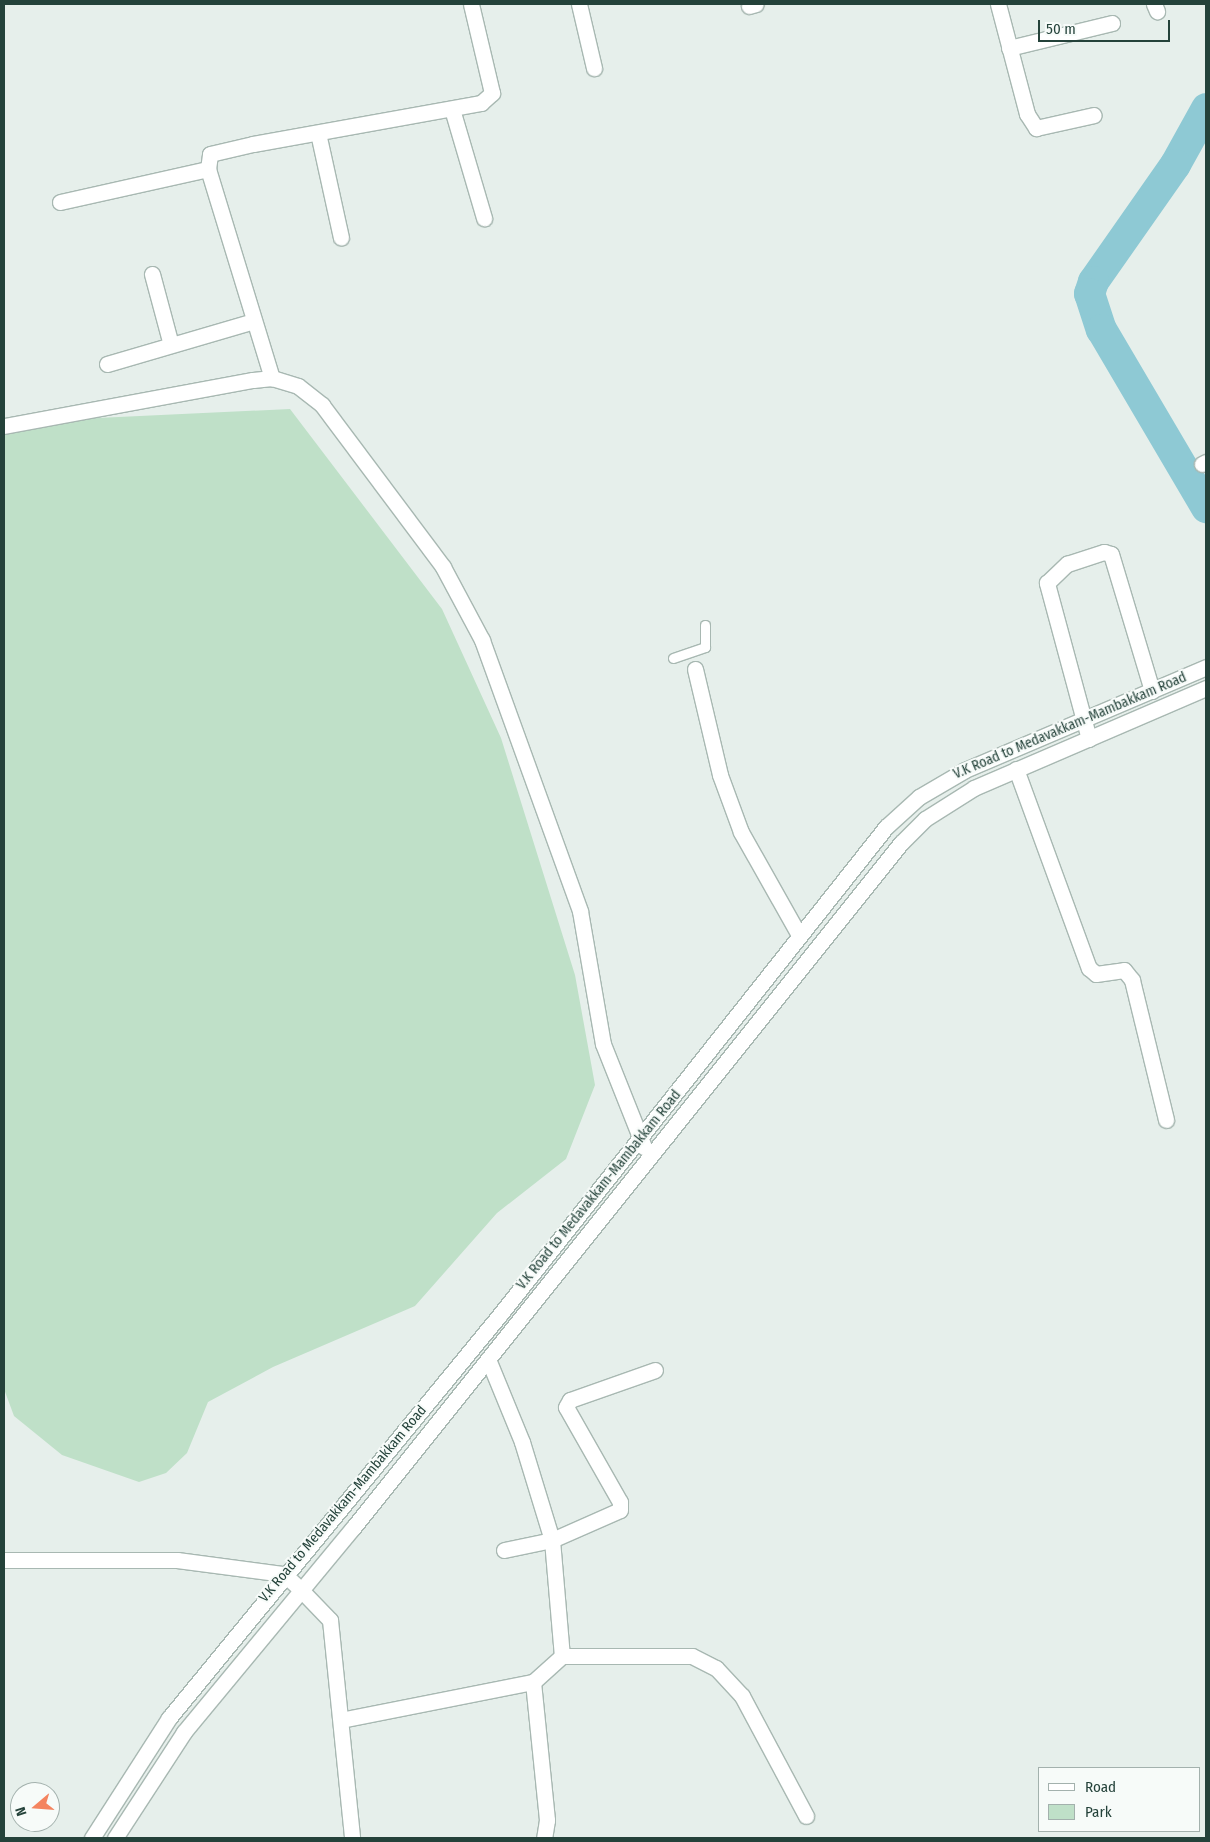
<!DOCTYPE html>
<html>
<head>
<meta charset="utf-8">
<style>
  body { margin:0 }
  #map { position:relative; width:1210px; height:1842px; overflow:hidden; background:#e6efeb; font-family:"Fira Sans Condensed",sans-serif }
  div>[style] { position:absolute }
  .green>* { inset:0; background:#bfe0c8 }
  .river>* { height:31px; margin:-15.5px; padding:0 15.5px; transform-origin:15.5px; border-radius:15.5px; background:#8ec9d4 }
  .roads { filter:drop-shadow(1px 0 #a8b8b2) drop-shadow(-1px 0 #a8b8b2) drop-shadow(0 1px #a8b8b2) drop-shadow(0 -1px #a8b8b2) }
  .lane>* { height:9px; margin:-4.5px; padding:0 4.5px; transform-origin:4.5px; border-radius:4.5px; background:#fff }
  .street>* { height:15px; margin:-7.5px; padding:0 7.5px; transform-origin:7.5px; border-radius:7.5px; background:#fff }
  .secondary>* { height:15px; margin:-7.5px; padding:0 7.5px; transform-origin:7.5px; border-radius:7.5px; background:#fff }
  span { translate:-50% -50%; white-space:nowrap; text-align:center; line-height:1.15; -webkit-text-stroke:4px #f7fbf9; paint-order:stroke }
  .street-label { font-size:14px; color:#24423a }
  .frame { position:absolute; inset:0; border:5px solid #24423a; pointer-events:none }
  .legend { position:absolute; left:1038px; top:1767px; width:162px; height:65px; box-sizing:border-box; background:#f7fbf9; border:1px solid #a3b1ad; margin:0; padding:6px 9px; list-style:none; font-size:15px; color:#24423a }
  .legend li { display:flex; align-items:center; gap:10px; height:25px }
  .legend b { width:25px; border:1px solid #a3b1ad }
  .north { position:absolute; left:10px; top:1782px; width:50px; height:50px; box-sizing:border-box; background:#f7fbf9; border:1px solid #a3b1ad; border-radius:50%; rotate:252deg; font-size:14px; font-weight:700; line-height:20px; text-align:center; color:#24423a }
  .north::after { content:''; display:block; margin:auto; width:18px; height:22px; background:#f4845f; clip-path:polygon(50% 0,100% 100%,50% 72%,0 100%) }
  .scale { position:absolute; left:1038px; top:20px; width:132px; height:22px; box-sizing:border-box; border:2px solid #24423a; border-top:0; padding-left:6px; font-size:15px; line-height:18px; white-space:nowrap; color:#24423a; -webkit-text-stroke:4px #f7fbf9; paint-order:stroke }
</style>
</head>
<body>
<div id="map">
  <div class="green">
    <i style="clip-path:polygon(290px 409px,442px 609px,501px 738px,575px 975px,595px 1085px,566px 1159px,497px 1213px,415px 1306px,273px 1367px,208px 1402px,187px 1453px,166px 1473px,139px 1482px,62px 1455px,14px 1416px,4px 1389px,4px 430px,34px 421px)"></i>
  </div>
  <div class="river">
    <i style="left:1206px;top:108px;width:64px;rotate:119deg"></i>
    <i style="left:1175px;top:164px;width:143px;rotate:125deg"></i>
    <i style="left:1093px;top:281px;width:13px;rotate:108deg"></i>
    <i style="left:1089px;top:293px;width:38px;rotate:72deg"></i>
    <i style="left:1101px;top:329px;width:207px;rotate:59.5deg"></i>
  </div>
  <div class="roads">
    <div class="lane">
      <i style="left:673px;top:658px;width:34px;rotate:-19deg"></i>
      <i style="left:705px;top:647px;width:22px;rotate:-90deg"></i>
    </div>
    <div class="street">
      <i style="left:579px;top:4px;width:66px;rotate:76.8deg"></i>
      <i style="left:998px;top:4px;width:114px;rotate:75.2deg"></i>
      <i style="left:1027px;top:114px;width:17px;rotate:57deg"></i>
      <i style="left:1036px;top:128px;width:59px;rotate:-12.6deg"></i>
      <i style="left:1154px;top:4px;width:8px;rotate:67deg"></i>
      <i style="left:749px;top:6px;width:7px;rotate:-16deg"></i>
      <i style="left:1009px;top:48px;width:106px;rotate:-13.6deg"></i>
      <i style="left:452px;top:109px;width:114px;rotate:73.6deg"></i>
      <i style="left:318px;top:133px;width:107px;rotate:77.6deg"></i>
      <i style="left:208px;top:169px;width:219px;rotate:73deg"></i>
      <i style="left:60px;top:202px;width:152px;rotate:-12.6deg"></i>
      <i style="left:208px;top:169px;width:15px;rotate:-82deg"></i>
      <i style="left:210px;top:154px;width:44px;rotate:-13.1deg"></i>
      <i style="left:253px;top:144px;width:232px;rotate:-10.2deg"></i>
      <i style="left:481px;top:103px;width:15px;rotate:-42deg"></i>
      <i style="left:492px;top:93px;width:91px;rotate:-103.3deg"></i>
      <i style="left:152px;top:274px;width:73px;rotate:75deg"></i>
      <i style="left:107px;top:364px;width:153px;rotate:-16.3deg"></i>
      <i style="left:1202px;top:464px;width:4px;rotate:-27deg"></i>
      <i style="left:695px;top:669px;width:109px;rotate:76.7deg"></i>
      <i style="left:720px;top:775px;width:61px;rotate:69.8deg"></i>
      <i style="left:741px;top:832px;width:118px;rotate:60.6deg"></i>
      <i style="left:1089px;top:739px;width:162px;rotate:-105.1deg"></i>
      <i style="left:1047px;top:583px;width:28px;rotate:-44deg"></i>
      <i style="left:1067px;top:564px;width:39px;rotate:-18deg"></i>
      <i style="left:1104px;top:552px;width:7px;rotate:16deg"></i>
      <i style="left:1111px;top:554px;width:143px;rotate:73.3deg"></i>
      <i style="left:1016px;top:769px;width:212px;rotate:69.9deg"></i>
      <i style="left:1089px;top:968px;width:9px;rotate:41deg"></i>
      <i style="left:1096px;top:974px;width:28px;rotate:-8deg"></i>
      <i style="left:1124px;top:970px;width:13px;rotate:51deg"></i>
      <i style="left:1132px;top:980px;width:144px;rotate:76.3deg"></i>
      <i style="left:488px;top:1359px;width:90px;rotate:67.7deg"></i>
      <i style="left:522px;top:1442px;width:102px;rotate:73deg"></i>
      <i style="left:552px;top:1540px;width:116px;rotate:85.1deg"></i>
      <i style="left:562px;top:1656px;width:39px;rotate:138deg"></i>
      <i style="left:533px;top:1682px;width:139px;rotate:84.2deg"></i>
      <i style="left:547px;top:1820px;width:18px;rotate:99deg"></i>
      <i style="left:504px;top:1550px;width:49px;rotate:-11.8deg"></i>
      <i style="left:552px;top:1540px;width:74px;rotate:-23.8deg"></i>
      <i style="left:620px;top:1510px;width:8px;rotate:-90deg"></i>
      <i style="left:620px;top:1502px;width:109px;rotate:-119.6deg"></i>
      <i style="left:566px;top:1407px;width:8px;rotate:-60deg"></i>
      <i style="left:570px;top:1400px;width:90px;rotate:-19.4deg"></i>
      <i style="left:301px;top:1590px;width:42px;rotate:46deg"></i>
      <i style="left:330px;top:1620px;width:219px;rotate:84.2deg"></i>
      <i style="left:562px;top:1656px;width:130px"></i>
      <i style="left:692px;top:1656px;width:27px;rotate:27deg"></i>
      <i style="left:716px;top:1668px;width:38px;rotate:47deg"></i>
      <i style="left:742px;top:1696px;width:136px;rotate:61.9deg"></i>
      <i style="left:341px;top:1720px;width:196px;rotate:-11.2deg"></i>
    </div>
    <div class="secondary">
      <i style="left:4px;top:426px;width:253px;rotate:-10.5deg"></i>
      <i style="left:253px;top:380px;width:19px;rotate:-6deg"></i>
      <i style="left:272px;top:378px;width:27px;rotate:17deg"></i>
      <i style="left:298px;top:386px;width:31px;rotate:38deg"></i>
      <i style="left:322px;top:405px;width:202px;rotate:53.2deg"></i>
      <i style="left:443px;top:567px;width:83px;rotate:61.9deg"></i>
      <i style="left:482px;top:640px;width:288px;rotate:70.1deg"></i>
      <i style="left:580px;top:911px;width:135px;rotate:80.2deg"></i>
      <i style="left:603px;top:1044px;width:111px;rotate:68.3deg"></i>
      <i style="left:4px;top:1560px;width:173px"></i>
      <i style="left:177px;top:1560px;width:108px;rotate:7.5deg"></i>
      <i style="left:284px;top:1574px;width:23px;rotate:43deg"></i>
      <i style="left:92px;top:1838px;width:143px;rotate:-57.3deg"></i>
      <i style="left:169px;top:1718px;width:525px;rotate:-50.64deg"></i>
      <i style="left:502px;top:1312px;width:619px;rotate:-51.63deg"></i>
      <i style="left:886px;top:827px;width:45px;rotate:-42.3deg"></i>
      <i style="left:919px;top:797px;width:53px;rotate:-30.4deg"></i>
      <i style="left:965px;top:770px;width:262px;rotate:-23.1deg"></i>
      <i style="left:115px;top:1838px;width:126px;rotate:-56.9deg"></i>
      <i style="left:184px;top:1732px;width:265px;rotate:-50.4deg"></i>
      <i style="left:353px;top:1528px;width:877px;rotate:-51.34deg"></i>
      <i style="left:901px;top:843px;width:34px;rotate:-45deg"></i>
      <i style="left:925px;top:819px;width:58px;rotate:-32.3deg"></i>
      <i style="left:974px;top:788px;width:253px;rotate:-23.3deg"></i>
    </div>
  </div>
  <div class="street-label">
    <span style="left:1070px;top:726px;rotate:-23deg">V.K Road to Medavakkam-Mambakkam Road</span>
    <span style="left:599px;top:1190px;rotate:-51deg">V.K Road to Medavakkam-Mambakkam Road</span>
    <span style="left:343px;top:1504px;rotate:-50deg">V.K Road to Medavakkam-Mambakkam Road</span>
  </div>
  <div class="frame"></div>
  <ul class="legend">
  <li><b style="height:6px;background:#fff"></b>Road</li>
  <li><b style="height:14px;background:#bfe0c8"></b>Park</li>
  </ul>
  <div class="north">N</div>
  <div class="scale">50 m</div>
</div>
</body>
</html>
